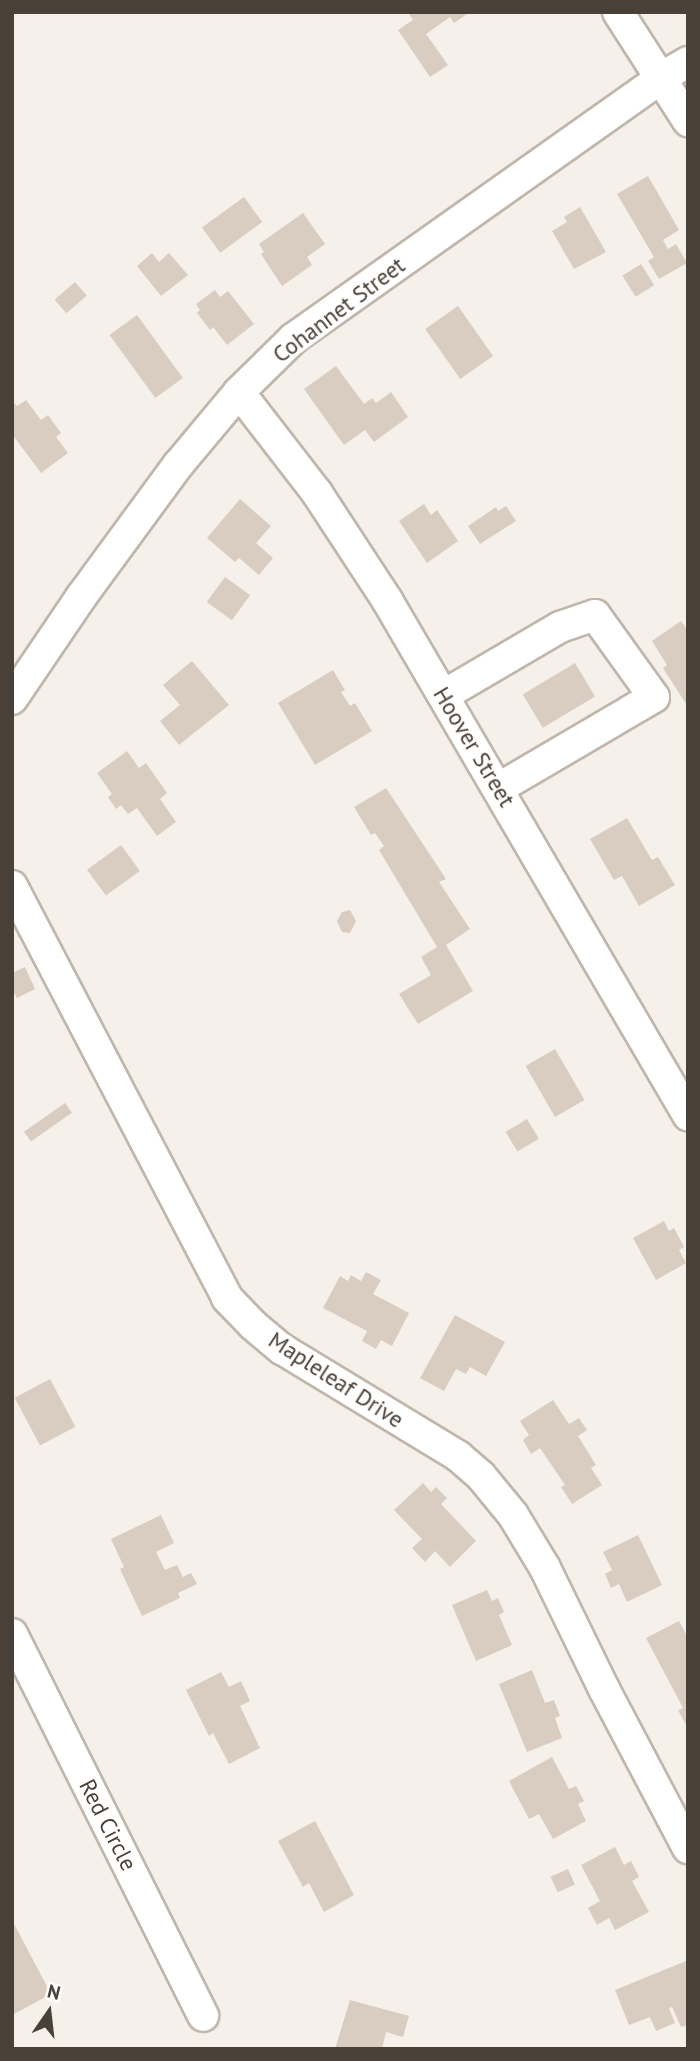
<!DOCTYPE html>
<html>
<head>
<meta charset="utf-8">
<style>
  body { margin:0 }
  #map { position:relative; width:700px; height:2061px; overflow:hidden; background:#f5f0ea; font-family:"PT Sans",sans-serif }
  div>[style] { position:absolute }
  .building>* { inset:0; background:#d9cdc2; transform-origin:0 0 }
  .roads { filter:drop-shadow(2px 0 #c0b6ac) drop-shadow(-2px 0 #c0b6ac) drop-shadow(0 2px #c0b6ac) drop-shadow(0 -2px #c0b6ac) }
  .minor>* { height:30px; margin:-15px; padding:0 15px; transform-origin:15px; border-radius:15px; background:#fff }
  span { translate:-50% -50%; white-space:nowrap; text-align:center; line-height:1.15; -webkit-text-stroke:7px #fff; paint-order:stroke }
  .street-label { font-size:23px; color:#494038 }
  .frame { position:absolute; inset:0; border:14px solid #494038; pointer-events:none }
  .north { position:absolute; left:14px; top:1977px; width:70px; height:70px; -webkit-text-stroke:5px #fff; paint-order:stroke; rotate:14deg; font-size:19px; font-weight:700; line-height:28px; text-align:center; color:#494038 }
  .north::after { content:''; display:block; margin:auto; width:24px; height:32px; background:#494038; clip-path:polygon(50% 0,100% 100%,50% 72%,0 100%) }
</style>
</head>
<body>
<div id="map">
  <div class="building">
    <i style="clip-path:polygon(408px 12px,470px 12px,454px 23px,450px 17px,426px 34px,448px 65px,430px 77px,398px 30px,413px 20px)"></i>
    <i style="clip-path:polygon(648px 176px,679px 230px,663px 240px,668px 249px,676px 244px,687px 263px,659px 279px,648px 261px,654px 257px,617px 194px)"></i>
    <i style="left:244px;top:197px;width:31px;height:52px;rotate:54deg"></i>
    <i style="clip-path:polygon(580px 207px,606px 252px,574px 269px,552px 231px,567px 222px,564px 217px)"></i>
    <i style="clip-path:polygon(303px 213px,325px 244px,307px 257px,312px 265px,282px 286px,261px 254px,264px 252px,259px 244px)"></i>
    <i style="clip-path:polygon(152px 253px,159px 262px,169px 253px,188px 275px,161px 296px,137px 266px)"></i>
    <i style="left:641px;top:264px;width:25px;height:22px;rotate:58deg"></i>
    <i style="left:75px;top:282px;width:18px;height:27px;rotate:49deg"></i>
    <i style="clip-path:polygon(215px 290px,220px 297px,228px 291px,254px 324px,227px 345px,213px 327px,210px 330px,197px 313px,200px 310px,196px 304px)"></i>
    <i style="left:458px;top:306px;width:61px;height:40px;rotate:55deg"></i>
    <i style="left:137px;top:315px;width:78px;height:34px;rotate:54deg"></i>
    <i style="clip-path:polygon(336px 366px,364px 404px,372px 398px,376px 403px,391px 392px,408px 417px,374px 442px,365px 430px,344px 445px,304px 389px)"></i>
    <i style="clip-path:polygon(26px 400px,41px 420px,48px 415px,61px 433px,56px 437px,68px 453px,41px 473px,12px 434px,12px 401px,17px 406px)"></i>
    <i style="clip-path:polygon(240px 499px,271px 526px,256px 543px,273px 558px,259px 575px,239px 558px,235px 562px,207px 538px)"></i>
    <i style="clip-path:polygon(424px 504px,431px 515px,437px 510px,458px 541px,427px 563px,399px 521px)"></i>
    <i style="clip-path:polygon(506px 506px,516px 521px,480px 544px,468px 526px,496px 507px,498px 511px)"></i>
    <i style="left:225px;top:577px;width:31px;height:31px;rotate:36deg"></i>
    <i style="clip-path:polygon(681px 621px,688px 631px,688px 707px,663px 668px,667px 665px,652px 641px)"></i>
    <i style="clip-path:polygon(192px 661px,229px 705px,179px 745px,160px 721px,180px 705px,163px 685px)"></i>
    <i style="left:575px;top:663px;width:39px;height:61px;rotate:59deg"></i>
    <i style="clip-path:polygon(333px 670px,345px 690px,341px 692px,350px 706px,355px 703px,372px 731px,315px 765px,278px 703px)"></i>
    <i style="clip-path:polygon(127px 751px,139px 768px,146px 763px,167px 793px,160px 799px,176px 822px,157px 836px,137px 808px,128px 814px,121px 805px,116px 809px,108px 797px,112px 794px,97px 773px)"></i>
    <i style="clip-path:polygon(386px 788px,446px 879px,439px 882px,470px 929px,446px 945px,473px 991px,418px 1024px,399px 994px,431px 975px,421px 957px,437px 947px,379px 850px,384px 846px,375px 833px,371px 835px,354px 807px)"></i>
    <i style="clip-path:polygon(627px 818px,652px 860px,658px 857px,675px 885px,639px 906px,622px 876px,614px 880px,590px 839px)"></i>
    <i style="left:121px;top:845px;width:32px;height:42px;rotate:54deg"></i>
    <i style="clip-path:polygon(350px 910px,356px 921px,350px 933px,342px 932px,337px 921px,342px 912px)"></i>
    <i style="clip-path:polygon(25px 967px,35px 989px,17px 998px,12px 989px,12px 973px)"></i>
    <i style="left:555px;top:1049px;width:59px;height:34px;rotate:60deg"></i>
    <i style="left:65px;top:1103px;width:12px;height:50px;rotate:55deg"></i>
    <i style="left:527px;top:1119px;width:23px;height:25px;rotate:59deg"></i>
    <i style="clip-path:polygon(664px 1221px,669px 1231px,674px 1228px,684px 1247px,679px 1250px,686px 1263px,656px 1280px,633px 1238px)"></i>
    <i style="clip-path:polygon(366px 1272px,381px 1280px,373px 1294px,409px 1313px,392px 1346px,381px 1340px,376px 1349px,362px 1341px,367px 1331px,323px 1308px,340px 1276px,348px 1281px,351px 1275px,361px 1281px)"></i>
    <i style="clip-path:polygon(455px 1315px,505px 1342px,486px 1376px,470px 1367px,466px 1374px,456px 1369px,444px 1391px,420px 1378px)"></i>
    <i style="left:50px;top:1379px;width:54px;height:40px;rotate:62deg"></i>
    <i style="clip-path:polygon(553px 1400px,569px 1424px,579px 1418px,587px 1430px,578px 1436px,596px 1465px,591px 1468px,602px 1485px,572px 1504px,561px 1487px,565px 1485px,540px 1448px,531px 1454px,523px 1440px,529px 1435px,520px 1421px)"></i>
    <i style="clip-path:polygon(423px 1483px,431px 1492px,436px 1487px,447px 1498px,441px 1504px,476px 1541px,450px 1567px,435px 1551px,425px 1562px,412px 1548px,422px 1539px,394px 1510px)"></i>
    <i style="clip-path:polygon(161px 1515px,174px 1543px,156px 1552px,165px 1570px,177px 1565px,183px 1577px,191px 1573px,197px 1584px,178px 1593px,180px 1598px,142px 1616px,120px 1569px,124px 1567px,111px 1539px)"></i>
    <i style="clip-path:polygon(638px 1535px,662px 1585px,627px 1602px,619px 1584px,611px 1588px,605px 1574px,612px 1570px,603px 1552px)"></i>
    <i style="clip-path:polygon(487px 1590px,492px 1601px,498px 1598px,504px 1612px,499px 1615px,512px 1645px,476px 1661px,452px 1605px)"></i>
    <i style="clip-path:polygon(679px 1621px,688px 1638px,688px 1729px,678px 1710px,683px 1708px,646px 1638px)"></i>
    <i style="clip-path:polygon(532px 1670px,545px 1703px,554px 1700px,560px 1716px,555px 1718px,562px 1738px,527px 1752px,499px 1684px)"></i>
    <i style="clip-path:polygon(221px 1672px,229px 1687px,241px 1681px,250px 1701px,240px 1706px,260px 1748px,229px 1764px,213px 1733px,209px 1736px,186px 1690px)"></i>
    <i style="clip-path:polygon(552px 1757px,569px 1789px,576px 1786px,584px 1801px,578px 1804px,586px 1821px,553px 1839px,539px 1814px,529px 1819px,509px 1781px)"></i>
    <i style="clip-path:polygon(315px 1821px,354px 1895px,324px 1912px,309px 1883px,303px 1887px,278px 1841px)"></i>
    <i style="clip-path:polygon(615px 1847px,624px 1865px,631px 1861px,639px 1877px,632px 1881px,649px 1912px,615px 1930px,609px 1918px,597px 1925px,588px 1908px,600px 1901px,581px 1865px)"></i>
    <i style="left:568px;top:1869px;width:17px;height:19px;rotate:66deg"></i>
    <i style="clip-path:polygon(12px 1920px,51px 1994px,14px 2014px,12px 2011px)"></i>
    <i style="clip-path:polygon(686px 1961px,688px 2025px,681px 2027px,672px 2007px,669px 2008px,675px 2023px,656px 2031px,650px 2017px,629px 2025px,615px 1990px)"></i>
    <i style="clip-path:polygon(350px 2000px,409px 2016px,403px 2037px,386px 2032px,382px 2049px,335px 2049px)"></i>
  </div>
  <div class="roads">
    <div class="minor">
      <i style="left:618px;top:12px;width:130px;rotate:57.3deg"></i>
      <i style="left:239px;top:392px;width:128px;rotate:52.3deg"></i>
      <i style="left:317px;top:493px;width:128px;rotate:56.8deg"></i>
      <i style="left:387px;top:600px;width:597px;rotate:59.7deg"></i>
      <i style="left:444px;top:695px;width:134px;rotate:-30.4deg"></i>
      <i style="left:560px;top:627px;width:37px;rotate:-19deg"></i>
      <i style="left:595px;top:615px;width:101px;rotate:54.3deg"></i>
      <i style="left:654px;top:697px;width:180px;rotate:149.6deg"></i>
      <i style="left:12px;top:699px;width:123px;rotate:-55.9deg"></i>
      <i style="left:81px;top:597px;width:164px;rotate:-53.7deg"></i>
      <i style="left:178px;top:465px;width:95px;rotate:-50.1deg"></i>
      <i style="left:239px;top:392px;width:77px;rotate:-44.5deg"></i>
      <i style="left:294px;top:338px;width:451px;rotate:-35.3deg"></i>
      <i style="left:662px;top:77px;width:30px;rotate:-30deg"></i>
      <i style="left:12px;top:886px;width:465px;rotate:62.4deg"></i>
      <i style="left:227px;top:1298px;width:37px;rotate:46deg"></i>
      <i style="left:253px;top:1325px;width:38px;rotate:40deg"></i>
      <i style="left:282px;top:1349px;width:206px;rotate:31.3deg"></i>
      <i style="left:458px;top:1456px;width:30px;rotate:41deg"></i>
      <i style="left:481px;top:1476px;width:50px;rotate:50.6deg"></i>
      <i style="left:513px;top:1515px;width:62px;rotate:58.9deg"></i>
      <i style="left:545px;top:1568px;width:135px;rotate:64deg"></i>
      <i style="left:604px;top:1689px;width:180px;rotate:62.2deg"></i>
      <i style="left:12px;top:1634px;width:427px;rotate:63.4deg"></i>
    </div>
  </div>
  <div class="street-label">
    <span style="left:339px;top:310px;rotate:-37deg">Cohannet Street</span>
    <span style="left:474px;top:747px;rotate:59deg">Hoover Street</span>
    <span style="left:336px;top:1380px;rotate:33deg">Mapleleaf Drive</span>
    <span style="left:108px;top:1825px;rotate:63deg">Red Circle</span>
  </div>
  <div class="frame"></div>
  <div class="north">N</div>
</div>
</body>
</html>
